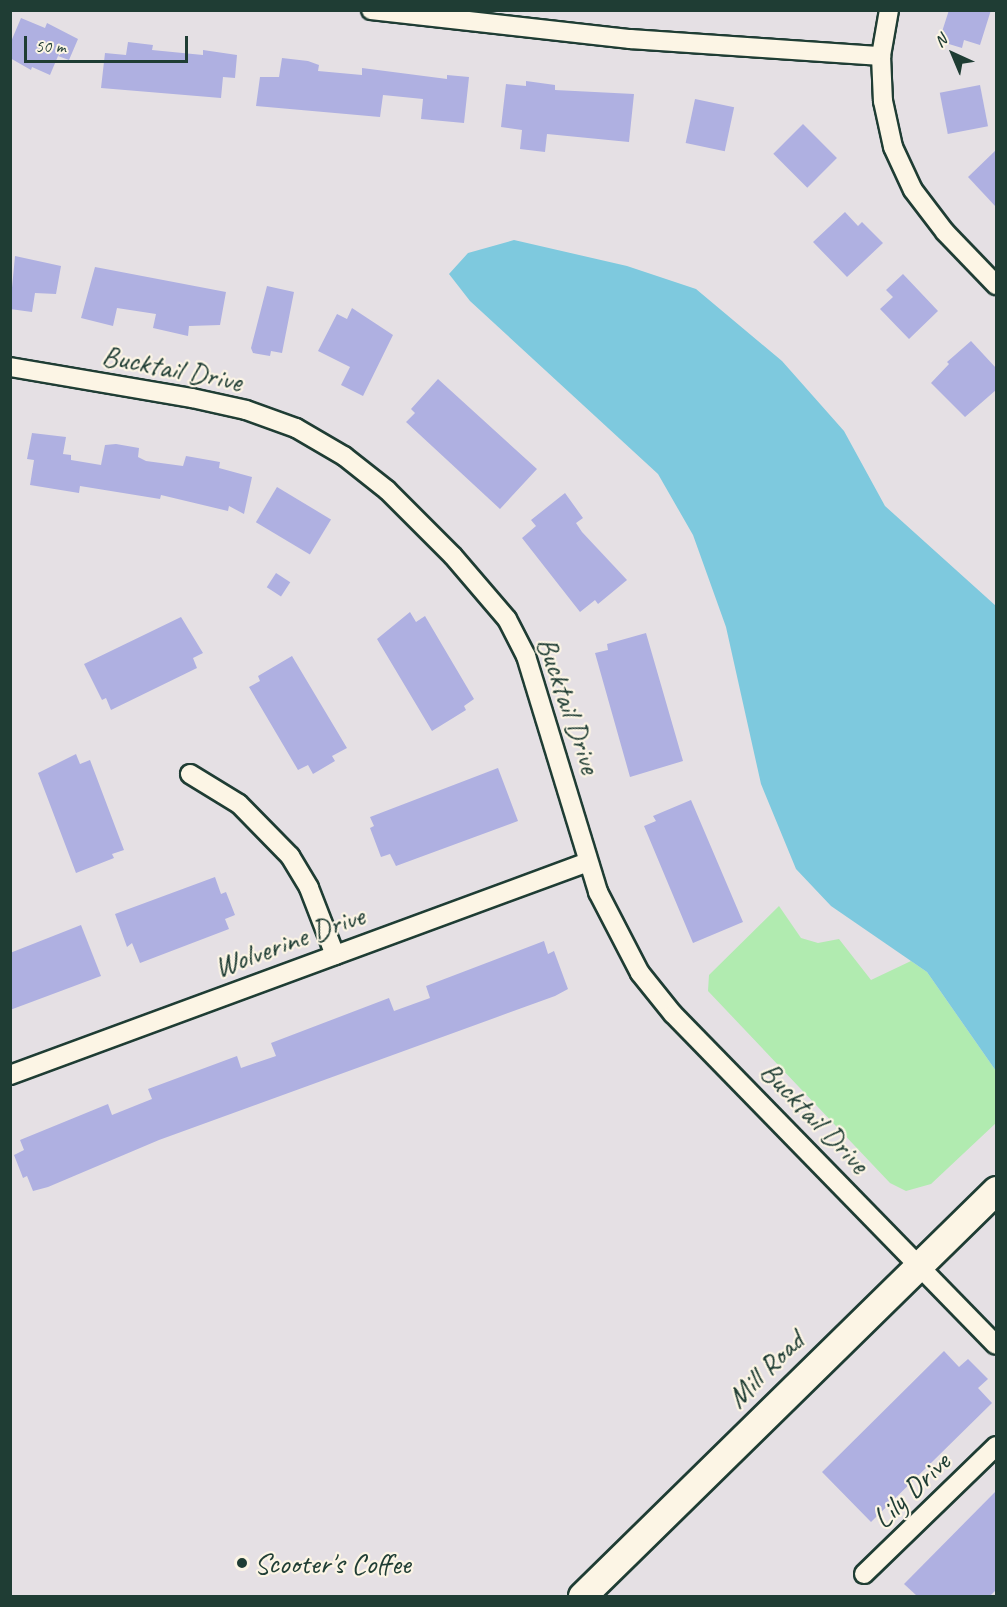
<!DOCTYPE html>
<html>
<head>
<meta charset="utf-8">
<style>
  body { margin:0 }
  #map { position:relative; width:1007px; height:1607px; overflow:hidden; background:#e5e0e4; font-family:Caveat,sans-serif }
  div>[style] { position:absolute }
  .green>* { inset:0; background:#b1ebb0 }
  .water>* { inset:0; background:#7ec9de }
  .building>* { inset:0; background:#afb0e1; transform-origin:0 0 }
  .roads { filter:drop-shadow(2px 0 #1f3d34) drop-shadow(-2px 0 #1f3d34) drop-shadow(0 2px #1f3d34) drop-shadow(0 -2px #1f3d34) }
  .street>* { height:18px; margin:-9px; padding:0 9px; transform-origin:9px; border-radius:9px; background:#fcf5e5 }
  .secondary>* { height:27px; margin:-13.5px; padding:0 13.5px; transform-origin:13.5px; border-radius:13.5px; background:#fcf5e5 }
  .dots>* { width:16px; height:16px; translate:-50% -50%; box-sizing:border-box; border:3px solid #fcf5e5; border-radius:50% }
  span { translate:-50% -50%; white-space:nowrap; text-align:center; line-height:1.15; -webkit-text-stroke:4.5px #fcf5e5; paint-order:stroke }
  .street-label { font-size:30px; color:#1f3d34 }
  .poi-label { font-size:30px; color:#1f3d34 }
  .left { translate:0 -50%; text-align:left }
  .frame { position:absolute; inset:0; border:12px solid #1f3d34; pointer-events:none }
  .north { position:absolute; left:923px; top:24px; width:60px; height:60px; -webkit-text-stroke:4px #fcf5e5; paint-order:stroke; rotate:316deg; font-size:16px; font-weight:700; line-height:24px; text-align:center; color:#1f3d34 }
  .north::after { content:''; display:block; margin:auto; width:21px; height:27px; background:#1f3d34; clip-path:polygon(50% 0,100% 100%,50% 72%,0 100%) }
  .scale { position:absolute; left:24px; top:36px; width:164px; height:27px; box-sizing:border-box; border:3px solid #1f3d34; border-top:0; padding-left:8px; font-size:18px; line-height:21px; white-space:nowrap; color:#1f3d34; -webkit-text-stroke:4px #fcf5e5; paint-order:stroke }
</style>
</head>
<body>
<div id="map">
  <div class="green">
    <i style="clip-path:polygon(779px 906px,801px 938px,818px 943px,839px 939px,871px 980px,911px 961px,927px 972px,996px 1071px,996px 1123px,931px 1184px,906px 1191px,890px 1183px,708px 991px,709px 975px)"></i>
  </div>
  <div class="water">
    <i style="clip-path:polygon(514px 240px,627px 266px,696px 289px,782px 361px,844px 431px,885px 506px,996px 606px,996px 1071px,927px 972px,831px 906px,796px 869px,761px 784px,726px 627px,693px 535px,658px 474px,470px 301px,449px 274px,468px 253px)"></i>
  </div>
  <div class="building">
    <i style="clip-path:polygon(949px 10px,991px 10px,980px 45px,964px 40px,962px 48px,939px 41px)"></i>
    <i style="clip-path:polygon(21px 18px,45px 28px,47px 23px,78px 39px,69px 60px,58px 56px,50px 75px,32px 67px,31px 70px,10px 58px,10px 44px)"></i>
    <i style="clip-path:polygon(128px 42px,153px 45px,152px 50px,203px 55px,203px 50px,237px 55px,235px 78px,223px 77px,221px 98px,101px 88px,105px 53px,126px 55px)"></i>
    <i style="clip-path:polygon(282px 58px,308px 61px,319px 65px,318px 71px,362px 75px,362px 68px,447px 79px,447px 75px,469px 77px,464px 123px,421px 119px,423px 99px,383px 95px,380px 117px,256px 106px,260px 77px,279px 77px)"></i>
    <i style="clip-path:polygon(526px 81px,555px 85px,555px 90px,634px 94px,629px 142px,547px 134px,545px 152px,520px 149px,522px 130px,501px 127px,506px 84px,526px 86px)"></i>
    <i style="left:980px;top:85px;width:42px;height:41px;rotate:79deg"></i>
    <i style="left:695px;top:99px;width:40px;height:45px;rotate:12deg"></i>
    <i style="left:803px;top:124px;width:48px;height:42px;rotate:45deg"></i>
    <i style="clip-path:polygon(996px 150px,996px 207px,968px 177px)"></i>
    <i style="clip-path:polygon(845px 212px,858px 226px,862px 222px,883px 243px,847px 277px,813px 242px)"></i>
    <i style="clip-path:polygon(15px 256px,61px 266px,56px 294px,35px 293px,32px 312px,10px 309px)"></i>
    <i style="clip-path:polygon(95px 267px,226px 292px,220px 325px,189px 326px,188px 336px,153px 328px,156px 314px,117px 308px,113px 326px,81px 318px)"></i>
    <i style="clip-path:polygon(903px 274px,938px 311px,909px 339px,880px 309px,893px 297px,886px 290px)"></i>
    <i style="clip-path:polygon(267px 286px,294px 292px,282px 353px,271px 351px,270px 356px,253px 353px,251px 348px)"></i>
    <i style="clip-path:polygon(352px 308px,393px 335px,363px 396px,341px 385px,350px 367px,318px 351px,337px 314px,347px 319px)"></i>
    <i style="clip-path:polygon(971px 341px,996px 368px,996px 390px,965px 417px,931px 383px,949px 364px,947px 362px)"></i>
    <i style="clip-path:polygon(438px 379px,537px 469px,500px 509px,406px 422px,415px 413px,411px 409px)"></i>
    <i style="clip-path:polygon(32px 433px,66px 437px,63px 454px,71px 455px,71px 460px,101px 465px,105px 445px,116px 444px,139px 448px,138px 457px,146px 461px,183px 466px,186px 456px,220px 462px,219px 468px,252px 477px,244px 514px,229px 506px,228px 511px,161px 495px,160px 499px,80px 486px,79px 493px,30px 485px,34px 460px,27px 459px)"></i>
    <i style="left:277px;top:487px;width:63px;height:41px;rotate:31deg"></i>
    <i style="clip-path:polygon(565px 493px,583px 518px,576px 523px,582px 532px,627px 580px,598px 604px,595px 600px,580px 612px,522px 538px,536px 526px,531px 520px)"></i>
    <i style="left:276px;top:573px;width:17px;height:17px;rotate:33deg"></i>
    <i style="clip-path:polygon(410px 612px,416px 622px,425px 616px,474px 699px,464px 706px,466px 710px,432px 731px,377px 639px)"></i>
    <i style="clip-path:polygon(181px 617px,203px 653px,193px 658px,197px 668px,111px 710px,106px 698px,102px 700px,84px 664px)"></i>
    <i style="clip-path:polygon(646px 633px,683px 761px,630px 777px,595px 653px,608px 650px,607px 644px)"></i>
    <i style="clip-path:polygon(292px 656px,347px 748px,332px 756px,335px 761px,313px 774px,308px 765px,298px 770px,249px 687px,260px 681px,258px 676px)"></i>
    <i style="clip-path:polygon(76px 754px,80px 764px,90px 760px,124px 850px,112px 854px,114px 858px,76px 873px,38px 773px)"></i>
    <i style="clip-path:polygon(498px 768px,518px 821px,396px 866px,390px 854px,381px 857px,370px 828px,374px 826px,370px 817px)"></i>
    <i style="clip-path:polygon(691px 800px,743px 922px,693px 943px,644px 826px,656px 821px,653px 816px)"></i>
    <i style="clip-path:polygon(215px 877px,221px 894px,226px 892px,235px 915px,225px 919px,229px 929px,140px 963px,132px 943px,127px 947px,115px 914px)"></i>
    <i style="clip-path:polygon(81px 925px,101px 976px,10px 1010px,10px 953px)"></i>
    <i style="clip-path:polygon(544px 941px,548px 954px,554px 951px,568px 989px,555px 996px,159px 1140px,48px 1187px,33px 1191px,27px 1176px,23px 1178px,14px 1155px,24px 1150px,20px 1140px,108px 1104px,112px 1115px,152px 1099px,148px 1089px,237px 1056px,241px 1068px,276px 1056px,271px 1043px,389px 998px,394px 1011px,430px 998px,426px 986px)"></i>
    <i style="clip-path:polygon(944px 1351px,959px 1367px,968px 1359px,988px 1379px,978px 1388px,992px 1403px,871px 1522px,822px 1472px)"></i>
    <i style="clip-path:polygon(996px 1491px,996px 1590px,990px 1596px,917px 1596px,904px 1584px)"></i>
  </div>
  <div class="roads">
    <div class="street">
      <i style="left:371px;top:10px;width:261px;rotate:6.4deg"></i>
      <i style="left:630px;top:39px;width:252px;rotate:3.9deg"></i>
      <i style="left:889px;top:10px;width:47px;rotate:99.9deg"></i>
      <i style="left:881px;top:56px;width:45px;rotate:87.5deg"></i>
      <i style="left:883px;top:101px;width:47px;rotate:77.7deg"></i>
      <i style="left:893px;top:147px;width:47px;rotate:65.1deg"></i>
      <i style="left:913px;top:190px;width:53px;rotate:52.7deg"></i>
      <i style="left:945px;top:232px;width:74px;rotate:46.1deg"></i>
      <i style="left:10px;top:367px;width:185px;rotate:9.7deg"></i>
      <i style="left:192px;top:398px;width:55px;rotate:12.5deg"></i>
      <i style="left:246px;top:410px;width:53px;rotate:19.8deg"></i>
      <i style="left:296px;top:428px;width:56px;rotate:30.3deg"></i>
      <i style="left:344px;top:456px;width:55px;rotate:38.3deg"></i>
      <i style="left:387px;top:490px;width:93px;rotate:45deg"></i>
      <i style="left:453px;top:556px;width:83px;rotate:49.4deg"></i>
      <i style="left:507px;top:619px;width:42px;rotate:62.8deg"></i>
      <i style="left:526px;top:656px;width:247px;rotate:73deg"></i>
      <i style="left:598px;top:892px;width:91px;rotate:62.6deg"></i>
      <i style="left:640px;top:973px;width:53px;rotate:51.2deg"></i>
      <i style="left:673px;top:1014px;width:462px;rotate:45.7deg"></i>
      <i style="left:190px;top:774px;width:57px;rotate:31.5deg"></i>
      <i style="left:239px;top:804px;width:73px;rotate:45.6deg"></i>
      <i style="left:290px;top:856px;width:37px;rotate:59deg"></i>
      <i style="left:309px;top:888px;width:72px;rotate:68.8deg"></i>
      <i style="left:10px;top:1075px;width:616px;rotate:-20.23deg"></i>
      <i style="left:864px;top:1574px;width:184px;rotate:-44.1deg"></i>
    </div>
    <div class="secondary">
      <i style="left:582px;top:1596px;width:580px;rotate:-44.44deg"></i>
    </div>
  </div>
  <div class="dots">
    <i style="left:242px;top:1563px;background:#1f3d34"></i>
  </div>
  <div class="street-label">
    <span style="left:172px;top:368px;rotate:11deg">Bucktail Drive</span>
    <span style="left:569px;top:705px;rotate:71deg">Bucktail Drive</span>
    <span style="left:289px;top:941px;rotate:-20deg">Wolverine Drive</span>
    <span style="left:815px;top:1117px;rotate:46deg">Bucktail Drive</span>
    <span style="left:765px;top:1369px;rotate:-45deg">Mill Road</span>
    <span style="left:911px;top:1490px;rotate:-44deg">Lily Drive</span>
  </div>
  <div class="poi-label">
    <span class="left" style="left:254px;top:1563px">Scooter's Coffee</span>
  </div>
  <div class="frame"></div>
  <div class="north">N</div>
  <div class="scale">50 m</div>
</div>
</body>
</html>
